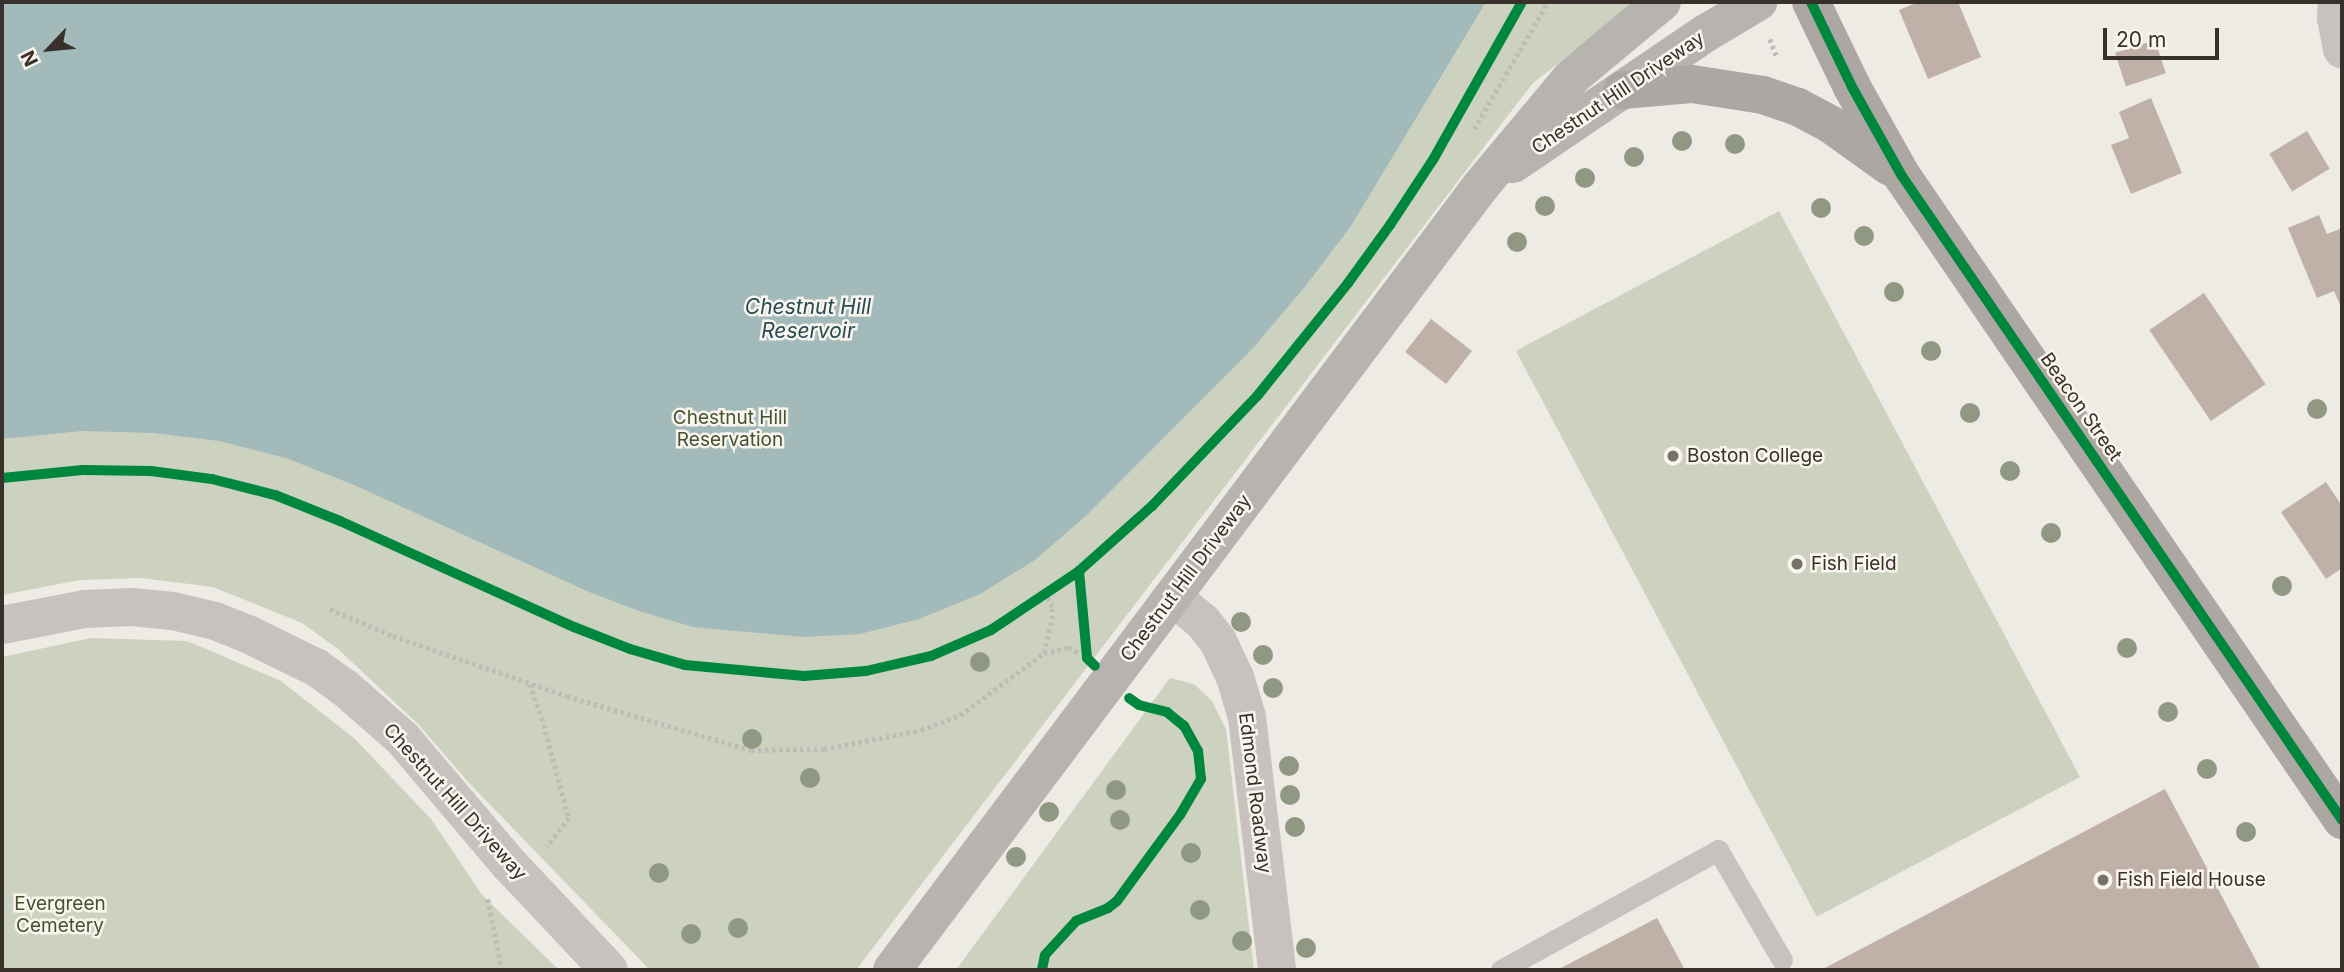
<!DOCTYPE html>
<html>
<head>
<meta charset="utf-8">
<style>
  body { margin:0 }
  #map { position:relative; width:2344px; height:972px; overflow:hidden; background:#eeeae4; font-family:Inter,sans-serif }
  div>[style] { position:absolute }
  .green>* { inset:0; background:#cdd2c0; transform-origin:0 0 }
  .water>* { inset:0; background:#a3babb }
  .building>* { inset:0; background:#bfb1a8; transform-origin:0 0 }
  .path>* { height:4.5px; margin-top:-2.25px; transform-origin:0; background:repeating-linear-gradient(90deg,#bfbbb6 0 3.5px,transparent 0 7px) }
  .lane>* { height:21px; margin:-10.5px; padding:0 10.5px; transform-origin:10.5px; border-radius:10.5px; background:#c7c2bd }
  .street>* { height:38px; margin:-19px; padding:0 19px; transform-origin:19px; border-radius:19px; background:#c7c2bd }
  .secondary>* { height:38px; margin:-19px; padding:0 19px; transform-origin:19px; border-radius:19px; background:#b7b3ae }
  .primary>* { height:38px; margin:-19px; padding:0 19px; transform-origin:19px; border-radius:19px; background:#aca7a2 }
  .cycleway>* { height:10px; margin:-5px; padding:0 5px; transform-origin:5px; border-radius:5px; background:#00873e }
  .trees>* { width:20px; height:20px; margin:-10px; border-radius:50%; background:#909782 }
  .dots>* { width:19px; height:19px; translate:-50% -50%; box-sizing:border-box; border:4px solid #f9f4ed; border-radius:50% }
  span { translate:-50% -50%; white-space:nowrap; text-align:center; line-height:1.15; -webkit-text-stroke:5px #f9f4ed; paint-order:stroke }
  .street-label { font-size:19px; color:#37302b }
  .park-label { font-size:19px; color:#445332 }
  .poi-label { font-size:19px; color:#37302b }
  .left { translate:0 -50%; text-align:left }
  .water-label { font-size:21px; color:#254d54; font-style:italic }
  .frame { position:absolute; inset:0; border:4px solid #37302b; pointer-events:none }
  .north { position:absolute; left:14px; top:14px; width:70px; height:70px; -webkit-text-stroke:5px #f9f4ed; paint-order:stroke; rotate:244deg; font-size:19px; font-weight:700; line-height:28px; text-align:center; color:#37302b }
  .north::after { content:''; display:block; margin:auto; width:24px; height:32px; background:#37302b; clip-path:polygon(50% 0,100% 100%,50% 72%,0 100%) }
  .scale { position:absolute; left:2103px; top:28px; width:116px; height:32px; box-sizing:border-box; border:4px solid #37302b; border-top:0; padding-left:9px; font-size:21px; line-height:24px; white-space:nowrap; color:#37302b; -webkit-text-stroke:5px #f9f4ed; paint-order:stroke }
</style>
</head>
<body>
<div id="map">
  <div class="green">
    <i style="clip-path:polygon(2px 2px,1635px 2px,1532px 84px,856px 970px,650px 970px,471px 785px,418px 724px,338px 649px,302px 623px,213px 587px,141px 578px,80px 580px,2px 595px)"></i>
    <i style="left:1779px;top:211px;width:641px;height:298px;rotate:62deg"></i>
    <i style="clip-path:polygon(91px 638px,187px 641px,281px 681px,355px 739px,431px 819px,482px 895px,559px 970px,2px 970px,2px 657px)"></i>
    <i style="clip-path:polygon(1170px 678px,1194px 684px,1212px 701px,1226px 729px,1254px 970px,956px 970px)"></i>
  </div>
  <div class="water">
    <i style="clip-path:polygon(2px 2px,1486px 2px,1351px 226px,1304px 288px,1253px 348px,1087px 515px,1035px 560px,980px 594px,919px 619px,860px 634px,804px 637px,693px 627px,642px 612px,589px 592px,354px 485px,286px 458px,219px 441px,153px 433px,82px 431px,2px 439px)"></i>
  </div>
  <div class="building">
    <i style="clip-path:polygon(1919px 2px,1958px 2px,1981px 57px,1928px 79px,1899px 10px)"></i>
    <i style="left:2155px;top:40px;width:35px;height:42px;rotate:72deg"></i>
    <i style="clip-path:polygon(2151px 98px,2182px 173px,2131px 194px,2111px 145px,2129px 138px,2119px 112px)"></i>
    <i style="left:2307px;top:131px;width:44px;height:44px;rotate:59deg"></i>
    <i style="clip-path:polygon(2319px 215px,2327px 234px,2342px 228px,2342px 309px,2334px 291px,2317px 298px,2288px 228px)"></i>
    <i style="left:2204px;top:293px;width:110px;height:66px;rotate:56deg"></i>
    <i style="left:1431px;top:319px;width:52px;height:42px;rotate:38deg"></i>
    <i style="clip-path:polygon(2326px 482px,2342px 506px,2342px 568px,2326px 579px,2281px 512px)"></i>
    <i style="clip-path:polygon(2165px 789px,2261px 970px,1821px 970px)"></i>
    <i style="clip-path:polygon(1657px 918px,1685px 970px,1557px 970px)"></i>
  </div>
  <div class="path">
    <i style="left:1770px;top:39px;width:19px;rotate:69deg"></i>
    <i style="left:1474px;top:129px;width:147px;rotate:-59.8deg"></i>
    <i style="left:330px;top:609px;width:69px;rotate:23.2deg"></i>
    <i style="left:393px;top:636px;width:184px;rotate:19deg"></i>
    <i style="left:567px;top:696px;width:192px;rotate:16.4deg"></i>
    <i style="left:751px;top:750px;width:73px;rotate:-0.8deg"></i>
    <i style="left:824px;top:749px;width:99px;rotate:-11.1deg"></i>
    <i style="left:921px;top:730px;width:42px;rotate:-21deg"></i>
    <i style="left:960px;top:715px;width:104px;rotate:-36.4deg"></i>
    <i style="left:1044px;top:653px;width:26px;rotate:-13deg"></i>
    <i style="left:1069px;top:647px;width:13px;rotate:32deg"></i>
    <i style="left:1044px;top:653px;width:35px;rotate:-77deg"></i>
    <i style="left:1052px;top:619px;width:12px;rotate:-90deg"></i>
    <i style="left:1052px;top:607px;width:13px;rotate:-117deg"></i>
    <i style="left:530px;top:684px;width:36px;rotate:71deg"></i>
    <i style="left:542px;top:718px;width:104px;rotate:74.9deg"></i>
    <i style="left:569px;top:818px;width:36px;rotate:127deg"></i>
    <i style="left:488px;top:899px;width:72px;rotate:78.8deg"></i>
  </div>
  <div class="lane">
    <i style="left:1501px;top:970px;width:248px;rotate:-28.9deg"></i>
    <i style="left:1718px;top:850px;width:127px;rotate:59.8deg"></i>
  </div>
  <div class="street">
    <i style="left:2337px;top:2px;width:16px;rotate:94deg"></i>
    <i style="left:2336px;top:18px;width:32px;rotate:79deg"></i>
    <i style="left:1173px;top:597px;width:39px;rotate:40deg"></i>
    <i style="left:1203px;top:622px;width:24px;rotate:52deg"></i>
    <i style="left:1218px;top:641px;width:40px;rotate:65deg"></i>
    <i style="left:1235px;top:677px;width:42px;rotate:73.3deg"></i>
    <i style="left:1247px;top:717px;width:255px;rotate:83.2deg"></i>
    <i style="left:2px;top:625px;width:85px;rotate:-10.9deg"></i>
    <i style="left:85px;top:609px;width:47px;rotate:-2.4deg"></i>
    <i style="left:132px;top:607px;width:41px;rotate:5.6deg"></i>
    <i style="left:173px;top:611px;width:43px;rotate:13.4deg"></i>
    <i style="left:215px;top:621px;width:38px;rotate:22deg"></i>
    <i style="left:250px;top:635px;width:75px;rotate:26.2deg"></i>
    <i style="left:317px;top:668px;width:34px;rotate:36deg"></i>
    <i style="left:345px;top:688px;width:77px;rotate:41.3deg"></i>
    <i style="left:403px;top:739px;width:165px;rotate:49.7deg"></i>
    <i style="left:510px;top:865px;width:144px;rotate:46.7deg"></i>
  </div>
  <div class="secondary">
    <i style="left:1513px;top:164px;width:233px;rotate:-34.2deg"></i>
    <i style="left:1706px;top:33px;width:61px;rotate:-30.8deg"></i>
    <i style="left:892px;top:970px;width:979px;rotate:-53.09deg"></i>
    <i style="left:1480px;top:187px;width:143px;rotate:-50.1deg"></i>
    <i style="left:1572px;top:77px;width:117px;rotate:-39.8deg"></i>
  </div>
  <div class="primary">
    <i style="left:1811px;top:2px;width:94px;rotate:64.2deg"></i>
    <i style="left:1852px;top:87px;width:102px;rotate:60.7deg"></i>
    <i style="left:1902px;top:176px;width:780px;rotate:55.66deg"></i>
    <i style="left:1622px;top:90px;width:70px;rotate:-4.9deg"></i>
    <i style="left:1692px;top:84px;width:72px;rotate:8.8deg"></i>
    <i style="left:1763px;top:95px;width:37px;rotate:19deg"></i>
    <i style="left:1798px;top:107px;width:40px;rotate:28deg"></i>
    <i style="left:1833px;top:126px;width:70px;rotate:35.7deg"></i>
  </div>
  <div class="cycleway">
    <i style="left:1811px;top:2px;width:94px;rotate:64.2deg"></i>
    <i style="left:1852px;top:87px;width:102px;rotate:60.7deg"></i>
    <i style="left:1902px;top:176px;width:780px;rotate:55.66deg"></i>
    <i style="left:2px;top:478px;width:81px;rotate:-5.6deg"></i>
    <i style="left:83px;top:470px;width:68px;rotate:0.8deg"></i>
    <i style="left:151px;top:471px;width:62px;rotate:7.5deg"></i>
    <i style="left:212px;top:479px;width:65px;rotate:14.3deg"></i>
    <i style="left:275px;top:495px;width:70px;rotate:21.8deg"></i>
    <i style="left:340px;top:521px;width:257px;rotate:24.4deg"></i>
    <i style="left:574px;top:627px;width:60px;rotate:21.4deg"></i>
    <i style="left:630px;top:649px;width:57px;rotate:16.2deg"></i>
    <i style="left:685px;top:665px;width:120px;rotate:5.3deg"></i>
    <i style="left:804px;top:676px;width:62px;rotate:-4.6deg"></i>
    <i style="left:866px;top:671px;width:67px;rotate:-13deg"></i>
    <i style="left:931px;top:656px;width:65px;rotate:-23.4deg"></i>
    <i style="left:991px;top:630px;width:106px;rotate:-33.8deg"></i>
    <i style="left:1079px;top:571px;width:98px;rotate:-41.7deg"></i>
    <i style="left:1152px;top:506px;width:153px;rotate:-46.3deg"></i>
    <i style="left:1258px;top:395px;width:144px;rotate:-51.2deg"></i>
    <i style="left:1348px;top:283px;width:72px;rotate:-54.1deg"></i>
    <i style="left:1390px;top:225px;width:80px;rotate:-56.7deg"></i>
    <i style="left:1434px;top:158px;width:179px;rotate:-60.6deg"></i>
    <i style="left:1079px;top:571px;width:87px;rotate:84.7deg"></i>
    <i style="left:1087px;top:658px;width:11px;rotate:45deg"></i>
    <i style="left:1042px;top:970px;width:15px;rotate:-79deg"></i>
    <i style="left:1045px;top:955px;width:46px;rotate:-47.6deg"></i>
    <i style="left:1076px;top:921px;width:35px;rotate:-22deg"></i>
    <i style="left:1108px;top:908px;width:11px;rotate:-38deg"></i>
    <i style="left:1117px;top:901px;width:107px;rotate:-53.8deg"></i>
    <i style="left:1180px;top:815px;width:42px;rotate:-59.7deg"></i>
    <i style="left:1201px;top:779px;width:28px;rotate:-96deg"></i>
    <i style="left:1198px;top:751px;width:29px;rotate:-119deg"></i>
    <i style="left:1184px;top:726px;width:22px;rotate:-141deg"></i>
    <i style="left:1167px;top:712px;width:29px;rotate:-166deg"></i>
    <i style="left:1139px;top:705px;width:12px;rotate:-145deg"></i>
  </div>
  <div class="trees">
    <i style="left:1682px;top:141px"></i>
    <i style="left:1735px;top:144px"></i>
    <i style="left:1634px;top:157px"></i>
    <i style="left:1585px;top:178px"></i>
    <i style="left:1545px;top:206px"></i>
    <i style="left:1821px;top:208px"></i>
    <i style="left:1864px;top:236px"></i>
    <i style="left:1517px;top:242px"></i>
    <i style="left:1894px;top:292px"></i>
    <i style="left:1931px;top:351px"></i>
    <i style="left:2317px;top:409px"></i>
    <i style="left:1970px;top:413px"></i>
    <i style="left:2010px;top:471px"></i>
    <i style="left:2051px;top:533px"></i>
    <i style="left:2282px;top:586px"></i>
    <i style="left:1241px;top:622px"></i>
    <i style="left:2127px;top:648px"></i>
    <i style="left:1263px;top:655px"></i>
    <i style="left:980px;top:662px"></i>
    <i style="left:1273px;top:688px"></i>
    <i style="left:2168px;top:712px"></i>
    <i style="left:752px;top:739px"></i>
    <i style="left:1289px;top:766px"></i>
    <i style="left:2207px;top:769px"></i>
    <i style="left:810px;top:778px"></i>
    <i style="left:1116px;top:790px"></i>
    <i style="left:1290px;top:795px"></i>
    <i style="left:1049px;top:812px"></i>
    <i style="left:1120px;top:820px"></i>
    <i style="left:1295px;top:827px"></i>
    <i style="left:2246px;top:832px"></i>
    <i style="left:1191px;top:853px"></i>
    <i style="left:1016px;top:857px"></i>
    <i style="left:659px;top:873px"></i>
    <i style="left:1200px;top:910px"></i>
    <i style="left:738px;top:928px"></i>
    <i style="left:691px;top:934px"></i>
    <i style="left:1242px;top:941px"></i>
    <i style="left:1306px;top:948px"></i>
  </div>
  <div class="dots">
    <i style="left:1673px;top:456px;background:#77716c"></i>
    <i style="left:1797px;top:564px;background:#77716c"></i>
    <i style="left:2103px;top:880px;background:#77716c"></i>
  </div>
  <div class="street-label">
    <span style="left:1618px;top:93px;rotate:-34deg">Chestnut Hill Driveway</span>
    <span style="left:2081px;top:407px;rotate:55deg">Beacon Street</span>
    <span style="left:1186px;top:578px;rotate:-53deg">Chestnut Hill Driveway</span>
    <span style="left:1255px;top:793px;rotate:83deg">Edmond Roadway</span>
    <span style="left:455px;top:802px;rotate:48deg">Chestnut Hill Driveway</span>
  </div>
  <div class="park-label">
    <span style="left:730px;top:429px">Chestnut Hill<br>Reservation</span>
    <span style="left:60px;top:915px">Evergreen<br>Cemetery</span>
  </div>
  <div class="poi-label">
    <span class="left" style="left:1687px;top:456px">Boston College</span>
    <span class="left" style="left:1811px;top:564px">Fish Field</span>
    <span class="left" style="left:2117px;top:880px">Fish Field House</span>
  </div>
  <div class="water-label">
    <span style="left:808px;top:319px">Chestnut Hill<br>Reservoir</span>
  </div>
  <div class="frame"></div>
  <div class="north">N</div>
  <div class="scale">20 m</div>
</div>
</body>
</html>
